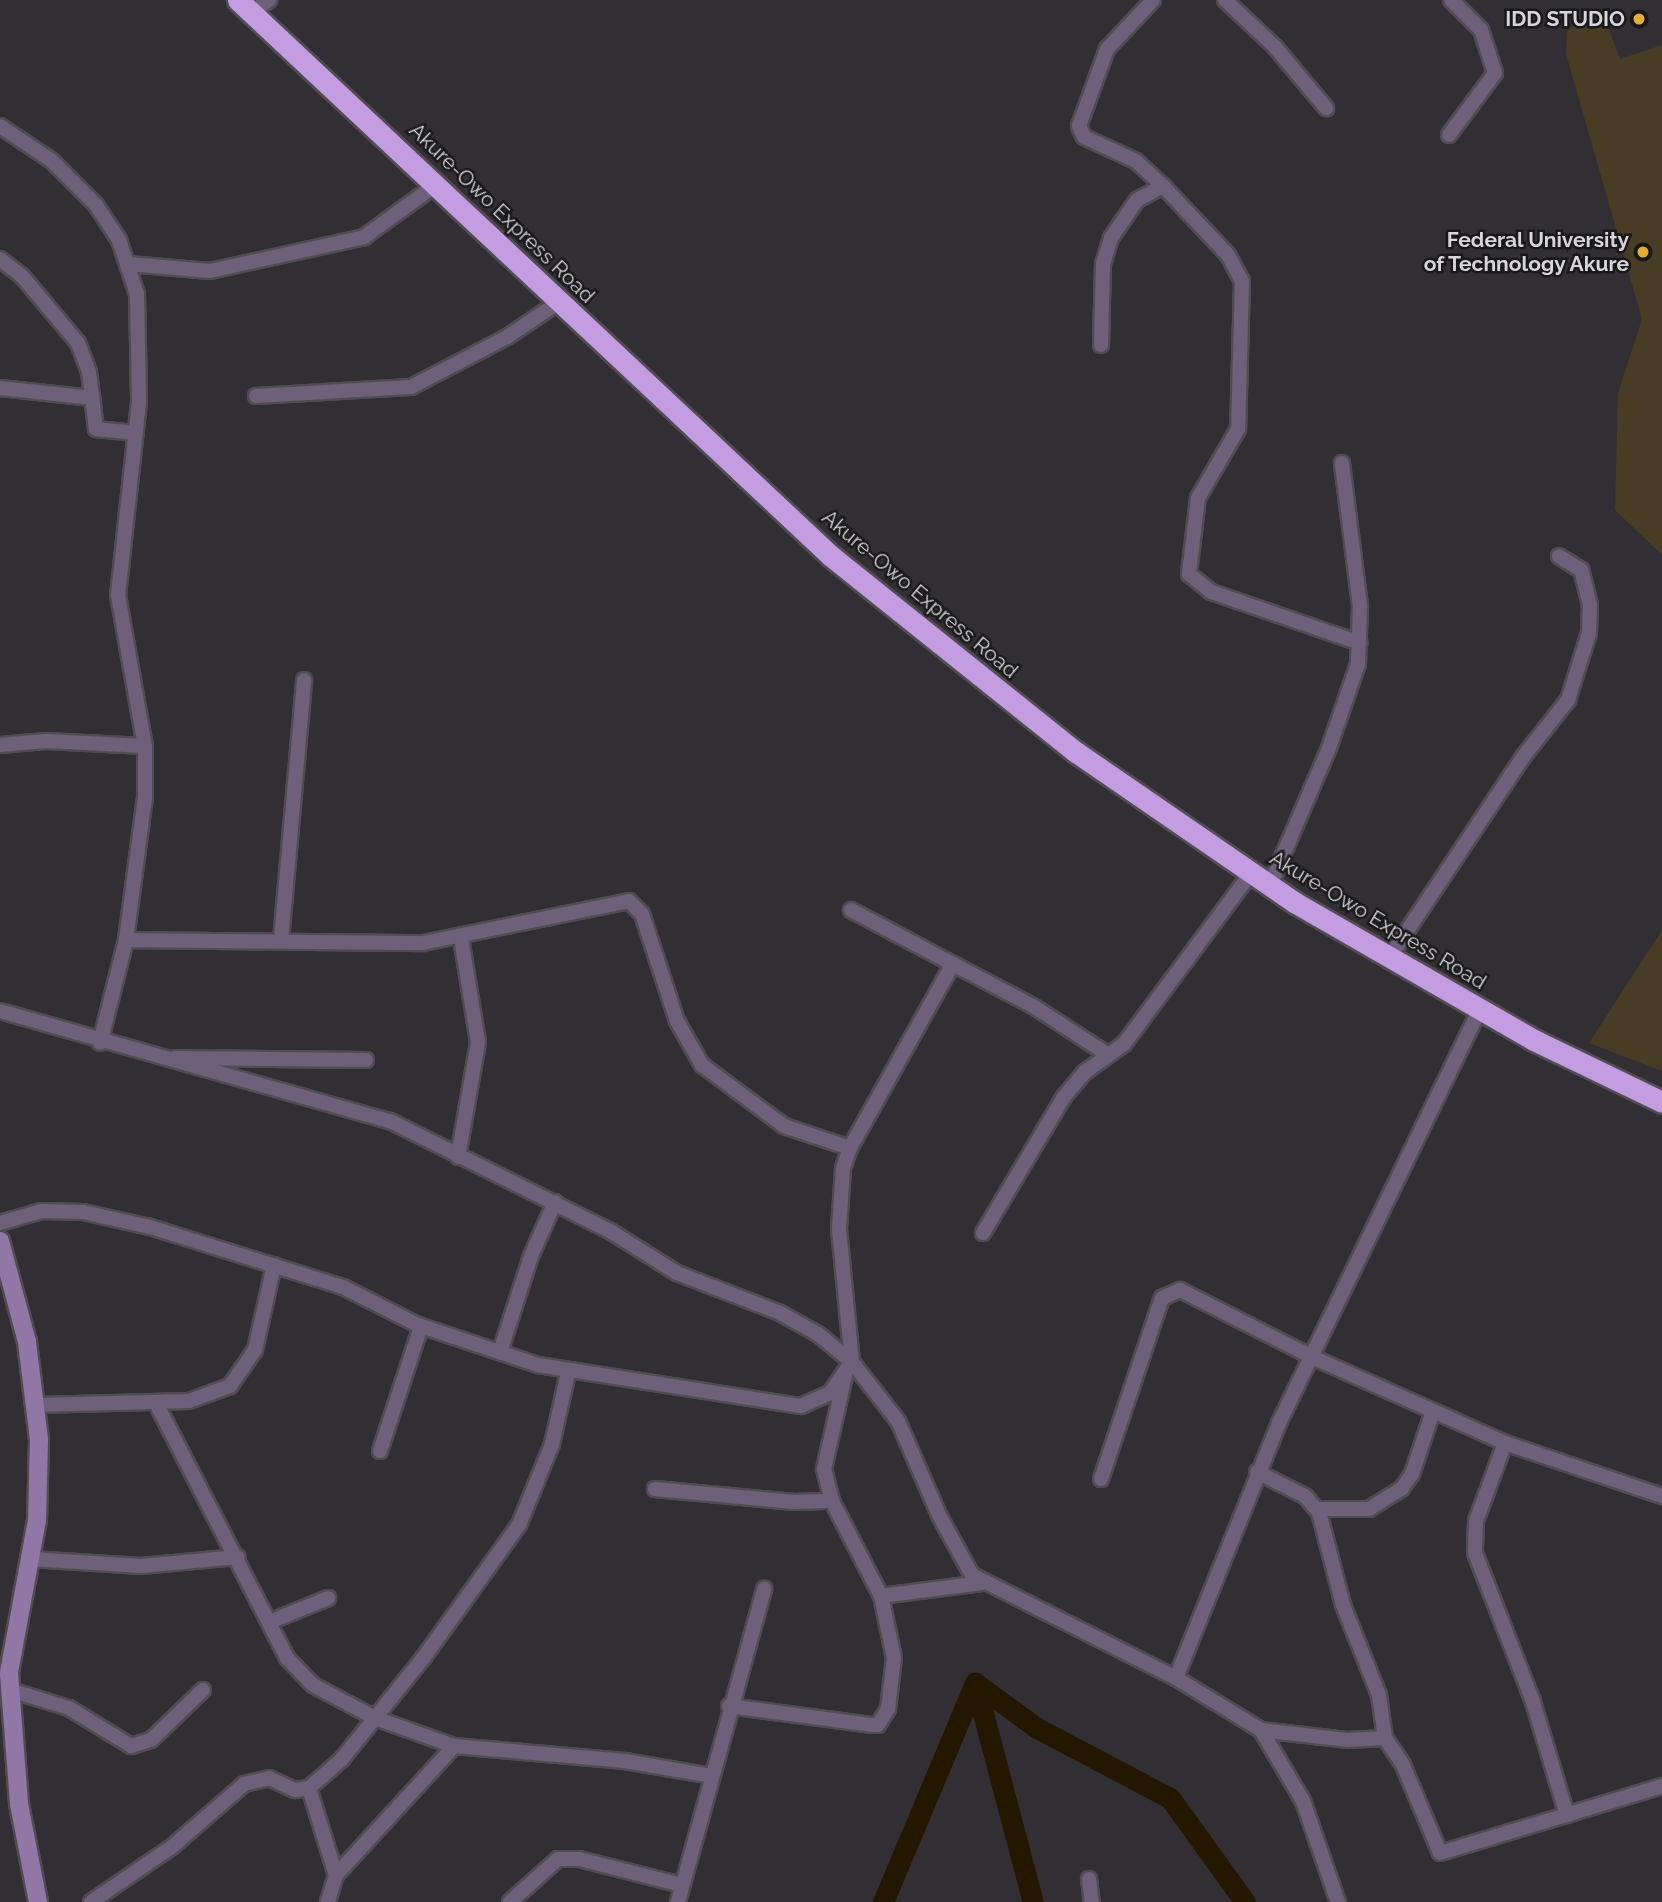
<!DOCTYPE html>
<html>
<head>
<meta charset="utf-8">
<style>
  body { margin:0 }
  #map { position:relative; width:1662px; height:1902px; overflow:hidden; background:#322f34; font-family:Raleway,sans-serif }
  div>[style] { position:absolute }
  .green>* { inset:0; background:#483c24 }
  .river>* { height:21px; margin:-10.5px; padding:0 10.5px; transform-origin:10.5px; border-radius:10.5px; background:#241700 }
  .roads { filter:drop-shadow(2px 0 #504d52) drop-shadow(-2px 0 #504d52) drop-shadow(0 2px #504d52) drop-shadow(0 -2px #504d52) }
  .street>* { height:14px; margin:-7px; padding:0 7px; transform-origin:7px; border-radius:7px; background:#6e5f7b }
  .secondary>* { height:18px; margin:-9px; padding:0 9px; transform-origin:9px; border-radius:9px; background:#9177a5 }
  .highway>* { height:21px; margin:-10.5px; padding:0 10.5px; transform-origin:10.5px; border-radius:10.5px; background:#c39ce2 }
  .dots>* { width:19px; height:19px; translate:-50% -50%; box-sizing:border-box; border:4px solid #19181a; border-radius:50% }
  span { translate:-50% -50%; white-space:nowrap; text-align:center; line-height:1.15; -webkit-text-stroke:5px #19181a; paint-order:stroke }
  .poi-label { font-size:21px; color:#d7d5d8; font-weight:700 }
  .right { translate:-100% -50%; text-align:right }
  .street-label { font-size:21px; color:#d7d5d8 }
</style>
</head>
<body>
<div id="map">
  <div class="green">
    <i style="clip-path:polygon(1579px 21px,1606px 21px,1620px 59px,1662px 45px,1662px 555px,1615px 510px,1618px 393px,1642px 319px,1566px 54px,1567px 31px)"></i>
    <i style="clip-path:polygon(1662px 930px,1662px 1071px,1589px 1043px)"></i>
  </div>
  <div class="river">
    <i style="left:975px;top:1683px;width:227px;rotate:75.2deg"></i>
    <i style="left:883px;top:1902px;width:238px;rotate:-67.2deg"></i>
    <i style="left:975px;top:1683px;width:77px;rotate:36deg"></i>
    <i style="left:1037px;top:1728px;width:150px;rotate:27.8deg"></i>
    <i style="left:1170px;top:1798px;width:128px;rotate:54.2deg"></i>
  </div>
  <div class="roads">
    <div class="street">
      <i style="left:1153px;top:0;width:67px;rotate:133.2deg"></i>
      <i style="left:1107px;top:49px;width:82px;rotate:110deg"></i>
      <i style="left:1079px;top:126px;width:12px;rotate:66deg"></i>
      <i style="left:1084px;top:137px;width:57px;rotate:24.8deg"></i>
      <i style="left:1136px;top:161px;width:37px;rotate:43deg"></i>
      <i style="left:1225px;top:0;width:69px;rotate:43.2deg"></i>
      <i style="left:1275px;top:47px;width:80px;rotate:50.1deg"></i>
      <i style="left:252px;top:12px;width:21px;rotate:-35deg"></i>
      <i style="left:0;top:126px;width:63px;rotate:33.9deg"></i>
      <i style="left:52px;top:161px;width:62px;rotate:45deg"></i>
      <i style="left:96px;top:205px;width:42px;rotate:56.7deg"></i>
      <i style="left:119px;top:240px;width:57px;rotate:71.6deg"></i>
      <i style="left:137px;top:294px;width:108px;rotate:88.9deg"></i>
      <i style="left:139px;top:402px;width:194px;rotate:96.2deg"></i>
      <i style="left:118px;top:595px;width:153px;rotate:79.9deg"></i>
      <i style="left:145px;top:746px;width:51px;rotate:90deg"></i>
      <i style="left:145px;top:797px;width:144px;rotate:97.6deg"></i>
      <i style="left:126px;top:940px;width:106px;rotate:104.2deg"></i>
      <i style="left:1449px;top:135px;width:77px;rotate:-53.4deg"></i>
      <i style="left:1495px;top:73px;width:45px;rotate:-108deg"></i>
      <i style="left:1481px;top:30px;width:42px;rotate:-135deg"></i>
      <i style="left:0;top:259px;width:28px;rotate:38deg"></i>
      <i style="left:22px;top:276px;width:87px;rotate:50.1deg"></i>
      <i style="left:78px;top:343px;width:31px;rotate:69deg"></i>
      <i style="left:89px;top:372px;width:57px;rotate:83deg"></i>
      <i style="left:96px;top:429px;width:40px;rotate:5.7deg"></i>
      <i style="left:129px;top:264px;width:81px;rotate:4.9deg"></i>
      <i style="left:210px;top:271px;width:158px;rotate:-12.4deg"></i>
      <i style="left:364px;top:237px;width:90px;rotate:-36deg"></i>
      <i style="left:1101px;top:345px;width:81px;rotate:-88.6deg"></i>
      <i style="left:1103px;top:264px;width:27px;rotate:-73deg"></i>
      <i style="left:1111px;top:238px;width:46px;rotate:-55.6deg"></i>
      <i style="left:1137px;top:200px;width:30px;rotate:-28deg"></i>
      <i style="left:1163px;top:186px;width:95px;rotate:46.7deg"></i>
      <i style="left:1228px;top:255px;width:30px;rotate:62deg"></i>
      <i style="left:1242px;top:281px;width:148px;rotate:91.5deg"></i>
      <i style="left:1238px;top:429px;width:80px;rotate:120.1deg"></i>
      <i style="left:1198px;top:498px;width:77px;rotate:96.8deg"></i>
      <i style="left:1189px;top:574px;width:28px;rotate:39deg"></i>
      <i style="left:1211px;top:592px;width:157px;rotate:18.9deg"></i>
      <i style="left:0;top:388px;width:93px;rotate:6.2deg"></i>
      <i style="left:256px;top:396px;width:155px;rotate:-3.3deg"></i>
      <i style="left:411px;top:387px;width:108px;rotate:-27.5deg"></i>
      <i style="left:507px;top:337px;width:63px;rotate:-33.9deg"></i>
      <i style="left:0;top:745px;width:46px;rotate:-5deg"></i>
      <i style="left:46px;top:741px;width:99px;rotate:2.9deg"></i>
      <i style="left:1270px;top:885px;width:149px;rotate:-66.7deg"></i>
      <i style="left:1329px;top:748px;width:89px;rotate:-71deg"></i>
      <i style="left:1358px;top:664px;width:58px;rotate:-88deg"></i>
      <i style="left:1360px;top:606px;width:144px;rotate:-97.2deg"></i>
      <i style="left:851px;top:910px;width:115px;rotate:27.9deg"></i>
      <i style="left:126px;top:940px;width:297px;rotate:0.6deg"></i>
      <i style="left:423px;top:943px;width:210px;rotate:-11.5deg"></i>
      <i style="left:629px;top:901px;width:18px;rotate:45deg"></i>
      <i style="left:642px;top:914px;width:113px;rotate:71.9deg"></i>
      <i style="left:677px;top:1021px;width:51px;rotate:60.4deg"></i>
      <i style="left:702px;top:1065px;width:102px;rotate:36.6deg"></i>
      <i style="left:784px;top:1126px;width:70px;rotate:18.4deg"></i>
      <i style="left:281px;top:940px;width:261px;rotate:-84.9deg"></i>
      <i style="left:1389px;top:958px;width:242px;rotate:-56.3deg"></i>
      <i style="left:1523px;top:757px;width:73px;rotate:-51.7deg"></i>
      <i style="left:1568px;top:700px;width:70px;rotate:-72.6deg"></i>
      <i style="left:1589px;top:633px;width:28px;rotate:-88deg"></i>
      <i style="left:1590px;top:605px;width:36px;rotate:-104deg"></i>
      <i style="left:1581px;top:570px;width:26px;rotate:-148deg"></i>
      <i style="left:0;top:1011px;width:405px;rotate:15.8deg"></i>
      <i style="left:390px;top:1121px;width:246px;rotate:26.6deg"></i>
      <i style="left:610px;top:1231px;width:79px;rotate:32.1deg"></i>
      <i style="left:677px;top:1273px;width:110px;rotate:21.2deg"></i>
      <i style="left:780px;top:1313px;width:43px;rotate:28.9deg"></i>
      <i style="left:818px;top:1334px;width:44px;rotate:39.5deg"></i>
      <i style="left:852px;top:1362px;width:75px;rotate:52.1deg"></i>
      <i style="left:898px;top:1421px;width:105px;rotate:66.4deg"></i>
      <i style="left:940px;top:1517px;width:66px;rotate:61.1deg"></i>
      <i style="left:972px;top:1575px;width:229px;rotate:26.8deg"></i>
      <i style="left:1176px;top:1678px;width:100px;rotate:31.5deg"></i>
      <i style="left:1261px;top:1730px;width:82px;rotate:59.4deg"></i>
      <i style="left:1303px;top:1801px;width:107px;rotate:70.9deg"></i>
      <i style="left:175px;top:1058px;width:191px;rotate:0.6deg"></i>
      <i style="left:458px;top:1157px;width:117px;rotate:-80.1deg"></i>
      <i style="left:478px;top:1042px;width:105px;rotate:-99.3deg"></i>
      <i style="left:0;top:1223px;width:43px;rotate:-16.3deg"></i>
      <i style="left:41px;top:1211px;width:42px;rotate:1.4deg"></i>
      <i style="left:83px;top:1212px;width:69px;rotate:12.6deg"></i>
      <i style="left:150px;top:1227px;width:202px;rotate:17.3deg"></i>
      <i style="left:343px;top:1287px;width:84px;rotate:26.9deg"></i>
      <i style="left:418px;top:1325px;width:126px;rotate:18.4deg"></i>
      <i style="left:538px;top:1365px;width:266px;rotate:8.9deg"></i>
      <i style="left:801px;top:1406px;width:32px;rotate:-24deg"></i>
      <i style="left:830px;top:1393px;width:38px;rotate:-55deg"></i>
      <i style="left:852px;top:1362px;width:134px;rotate:-95.6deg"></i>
      <i style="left:839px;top:1229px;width:61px;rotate:-86.2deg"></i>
      <i style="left:843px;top:1168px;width:21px;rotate:-71deg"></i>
      <i style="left:850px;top:1148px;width:211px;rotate:-60.8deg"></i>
      <i style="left:953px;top:964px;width:90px;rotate:27.7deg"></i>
      <i style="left:1033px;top:1006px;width:88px;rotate:33deg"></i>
      <i style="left:983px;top:1233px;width:157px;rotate:-59.3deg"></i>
      <i style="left:1063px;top:1098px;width:34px;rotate:-50deg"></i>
      <i style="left:1085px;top:1072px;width:48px;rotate:-35.7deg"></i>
      <i style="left:1124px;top:1044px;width:213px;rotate:-53.4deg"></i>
      <i style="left:500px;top:1352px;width:101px;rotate:-72.1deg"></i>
      <i style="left:531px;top:1256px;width:59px;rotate:-66deg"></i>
      <i style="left:156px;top:1403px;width:287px;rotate:62.8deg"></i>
      <i style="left:287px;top:1658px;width:37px;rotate:46deg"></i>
      <i style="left:313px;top:1685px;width:70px;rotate:28deg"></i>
      <i style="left:375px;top:1718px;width:84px;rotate:19.5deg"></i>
      <i style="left:454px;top:1746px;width:172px;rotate:5deg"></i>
      <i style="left:625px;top:1761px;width:87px;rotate:9.9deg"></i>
      <i style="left:36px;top:1405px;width:153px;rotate:-1.5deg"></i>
      <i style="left:189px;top:1401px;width:44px;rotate:-20.1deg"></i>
      <i style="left:230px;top:1386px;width:44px;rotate:-55.2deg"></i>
      <i style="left:255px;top:1350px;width:87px;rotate:-77.4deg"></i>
      <i style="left:1505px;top:1443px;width:83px;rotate:110.4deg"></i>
      <i style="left:1476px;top:1521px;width:32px;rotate:92deg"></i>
      <i style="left:1475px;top:1553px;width:160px;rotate:68.7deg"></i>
      <i style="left:1533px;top:1702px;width:118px;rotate:73.3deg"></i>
      <i style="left:380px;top:1451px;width:132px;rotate:-71.8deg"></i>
      <i style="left:1257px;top:1472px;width:54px;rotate:26.6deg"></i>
      <i style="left:1305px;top:1496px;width:21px;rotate:49deg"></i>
      <i style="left:1319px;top:1512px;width:96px;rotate:75.5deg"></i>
      <i style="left:1343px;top:1605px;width:97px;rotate:68.2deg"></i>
      <i style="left:1379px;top:1695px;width:43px;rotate:82.1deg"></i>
      <i style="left:1385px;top:1738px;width:32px;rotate:56deg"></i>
      <i style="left:1403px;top:1765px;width:95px;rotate:67.2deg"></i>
      <i style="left:1440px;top:1853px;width:232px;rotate:-16.8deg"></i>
      <i style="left:1101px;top:1479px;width:191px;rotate:-71.4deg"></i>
      <i style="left:1162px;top:1298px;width:20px;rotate:-24deg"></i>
      <i style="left:1180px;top:1290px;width:148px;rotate:26.9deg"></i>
      <i style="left:1312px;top:1357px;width:211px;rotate:24deg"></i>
      <i style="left:1505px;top:1443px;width:166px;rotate:18.7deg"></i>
      <i style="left:655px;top:1489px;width:140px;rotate:5.3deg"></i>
      <i style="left:794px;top:1502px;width:38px;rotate:-2deg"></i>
      <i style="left:1317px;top:1509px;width:52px"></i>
      <i style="left:1369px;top:1509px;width:39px;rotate:-32deg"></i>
      <i style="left:1402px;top:1488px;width:17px;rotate:-54deg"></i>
      <i style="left:1412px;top:1474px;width:66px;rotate:-71.6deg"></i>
      <i style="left:31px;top:1559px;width:110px;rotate:3.6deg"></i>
      <i style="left:141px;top:1566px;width:97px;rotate:-5.3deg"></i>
      <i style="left:881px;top:1596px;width:102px;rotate:-7.3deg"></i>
      <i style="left:269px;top:1622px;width:64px;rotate:-22.1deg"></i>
      <i style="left:1176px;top:1678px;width:275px;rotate:-68deg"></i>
      <i style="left:1279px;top:1423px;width:460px;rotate:-64.1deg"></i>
      <i style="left:10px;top:1690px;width:62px;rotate:17deg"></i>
      <i style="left:69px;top:1708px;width:73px;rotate:31.5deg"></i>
      <i style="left:131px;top:1746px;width:21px;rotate:-17deg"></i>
      <i style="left:151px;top:1740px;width:72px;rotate:-43.9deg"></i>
      <i style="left:729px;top:1706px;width:143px;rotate:7.6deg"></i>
      <i style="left:871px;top:1725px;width:7px"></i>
      <i style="left:878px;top:1725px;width:19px;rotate:-58deg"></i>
      <i style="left:888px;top:1709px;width:51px;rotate:-83.3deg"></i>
      <i style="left:894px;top:1658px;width:63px;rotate:-101.8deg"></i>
      <i style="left:881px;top:1596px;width:107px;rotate:-117.3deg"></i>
      <i style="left:832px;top:1501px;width:33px;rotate:-104deg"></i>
      <i style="left:824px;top:1469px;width:95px;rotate:-77.3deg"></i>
      <i style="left:1261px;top:1730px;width:88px;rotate:6.6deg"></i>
      <i style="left:1348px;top:1740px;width:37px;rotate:-3deg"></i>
      <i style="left:309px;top:1788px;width:91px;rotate:72.8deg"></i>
      <i style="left:336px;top:1875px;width:28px;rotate:107deg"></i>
      <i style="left:336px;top:1875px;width:175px;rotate:-47.5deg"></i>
      <i style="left:1089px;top:1879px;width:23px;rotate:83deg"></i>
      <i style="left:91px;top:1902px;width:99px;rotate:-34.3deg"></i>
      <i style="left:173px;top:1846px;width:94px;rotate:-41.1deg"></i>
      <i style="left:244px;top:1784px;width:26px;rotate:-13deg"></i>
      <i style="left:269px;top:1778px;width:29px;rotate:25deg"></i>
      <i style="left:295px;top:1790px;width:14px;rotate:-8deg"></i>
      <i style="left:309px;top:1788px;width:44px;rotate:-41.3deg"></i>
      <i style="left:342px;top:1759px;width:131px;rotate:-51.2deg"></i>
      <i style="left:424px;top:1657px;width:163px;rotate:-54.3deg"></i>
      <i style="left:519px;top:1525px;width:87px;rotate:-67.8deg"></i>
      <i style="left:552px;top:1444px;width:73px;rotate:-77.3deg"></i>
      <i style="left:510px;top:1902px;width:64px;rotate:-41.9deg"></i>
      <i style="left:558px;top:1859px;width:21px"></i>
      <i style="left:579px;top:1859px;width:106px;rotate:14.2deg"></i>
      <i style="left:678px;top:1902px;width:325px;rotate:-74.6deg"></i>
    </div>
    <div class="secondary">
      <i style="left:0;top:1241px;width:105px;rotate:75deg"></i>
      <i style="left:27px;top:1342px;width:99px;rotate:83deg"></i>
      <i style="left:39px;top:1440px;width:80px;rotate:91.4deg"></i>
      <i style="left:37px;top:1520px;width:156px;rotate:100.4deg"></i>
      <i style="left:9px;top:1673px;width:131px;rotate:85.6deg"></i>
      <i style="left:19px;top:1804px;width:100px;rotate:79deg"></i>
    </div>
    <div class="highway">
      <i style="left:238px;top:0;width:813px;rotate:43.16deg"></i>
      <i style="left:831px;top:556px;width:314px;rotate:38.7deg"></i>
      <i style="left:1076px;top:752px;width:265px;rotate:34.5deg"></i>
      <i style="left:1294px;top:902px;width:277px;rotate:29.9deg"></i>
      <i style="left:1534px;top:1040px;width:142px;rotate:25.8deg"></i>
    </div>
  </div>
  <div class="dots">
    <i style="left:1639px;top:19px;background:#e3ae35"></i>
    <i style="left:1643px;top:252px;background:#e3ae35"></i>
  </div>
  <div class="poi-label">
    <span class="right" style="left:1625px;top:19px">IDD STUDIO</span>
    <span class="right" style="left:1629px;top:252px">Federal University<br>of Technology Akure</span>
  </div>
  <div class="street-label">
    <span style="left:502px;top:213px;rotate:44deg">Akure-Owo Express Road</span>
    <span style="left:920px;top:594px;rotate:40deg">Akure-Owo Express Road</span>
    <span style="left:1378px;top:920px;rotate:31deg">Akure-Owo Express Road</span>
  </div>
</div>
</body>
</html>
